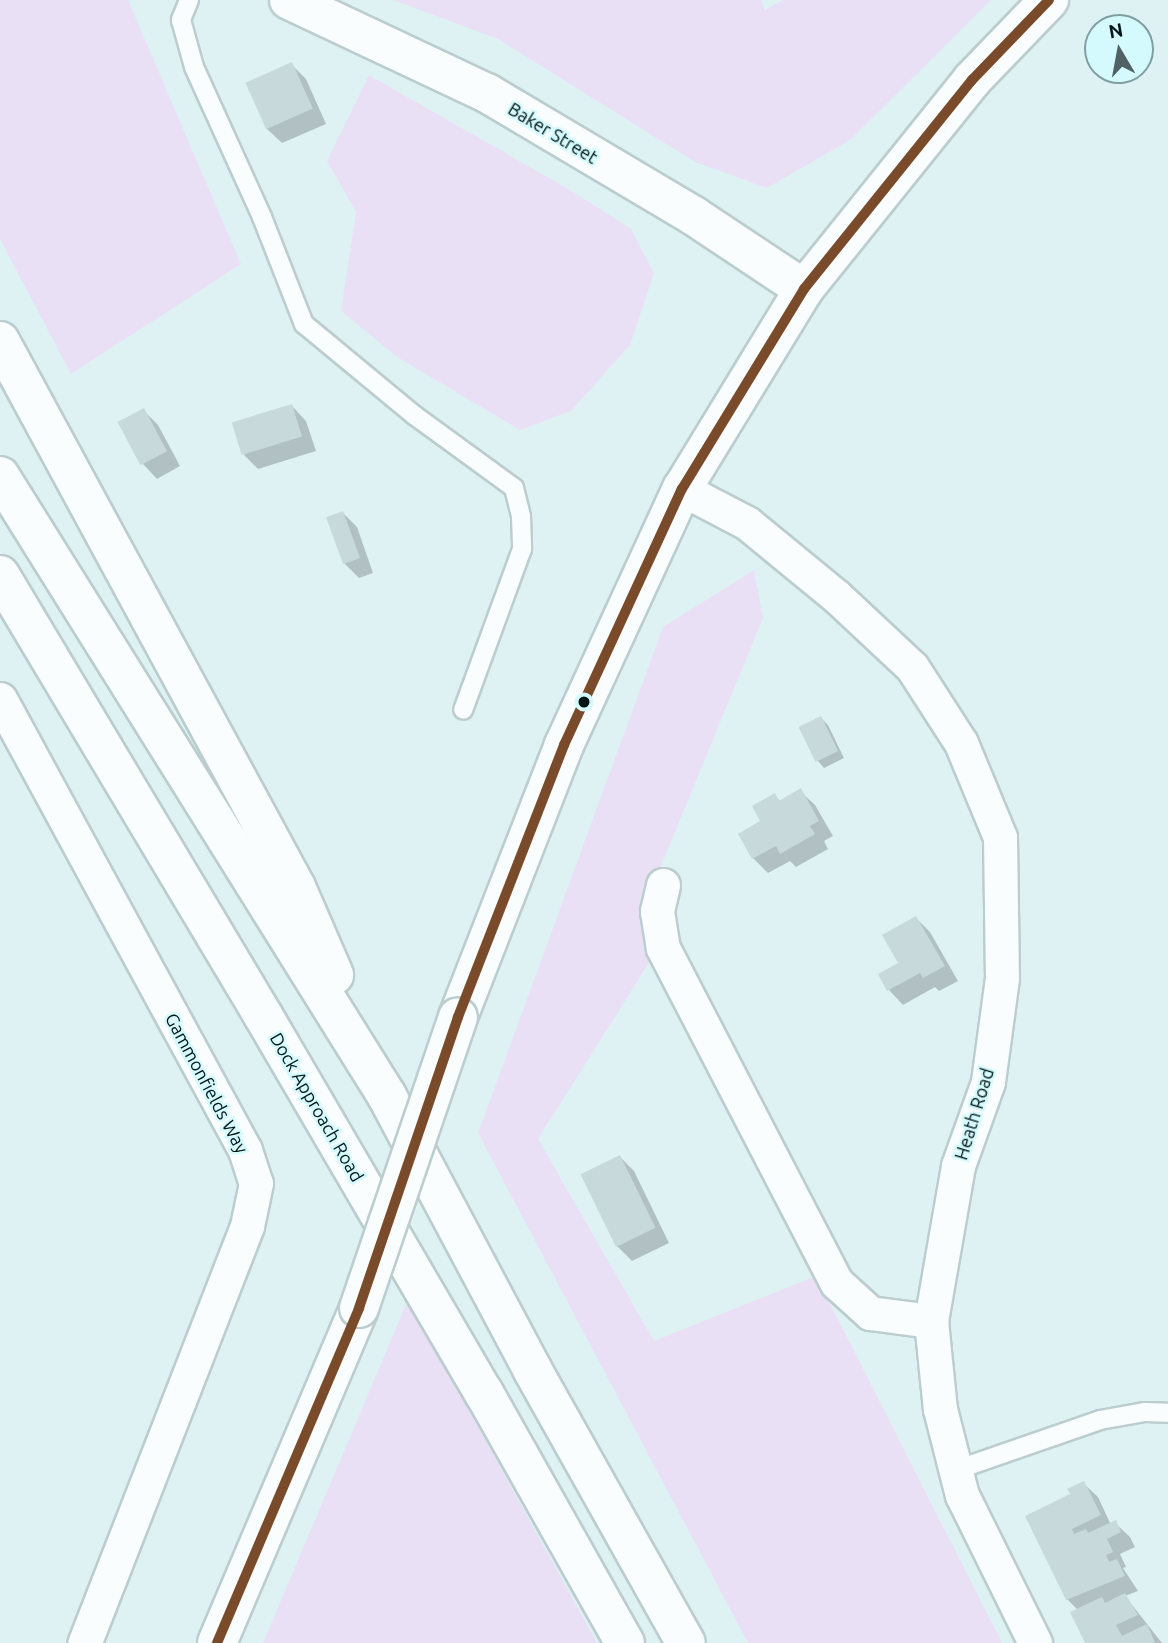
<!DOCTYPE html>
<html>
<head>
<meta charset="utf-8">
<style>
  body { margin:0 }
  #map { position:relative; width:1168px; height:1643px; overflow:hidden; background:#def2f4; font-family:Ubuntu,sans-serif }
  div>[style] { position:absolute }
  .green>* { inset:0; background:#eae0f5 }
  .shadow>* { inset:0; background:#0003 }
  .building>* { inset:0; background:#c7d9da; transform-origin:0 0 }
  .roads { filter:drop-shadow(2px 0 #bbcdce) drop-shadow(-2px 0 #bbcdce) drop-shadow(0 2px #bbcdce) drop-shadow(0 -2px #bbcdce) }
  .lane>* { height:18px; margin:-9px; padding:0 9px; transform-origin:9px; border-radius:9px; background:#fafdfd }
  .street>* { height:33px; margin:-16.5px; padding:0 16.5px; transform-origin:16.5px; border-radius:16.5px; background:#fafdfd }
  .secondary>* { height:38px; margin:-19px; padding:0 19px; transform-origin:19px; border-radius:19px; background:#fafdfd }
  .primary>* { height:38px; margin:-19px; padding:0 19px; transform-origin:19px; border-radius:19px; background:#fafdfd }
  .highway>* { height:38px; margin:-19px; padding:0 19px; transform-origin:19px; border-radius:19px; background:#fafdfd }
  .bridges { filter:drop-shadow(2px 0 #bbcdce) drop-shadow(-2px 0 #bbcdce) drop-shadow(0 2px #bbcdce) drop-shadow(0 -2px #bbcdce) }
  .primary-bridge>* { height:38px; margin:-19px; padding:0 19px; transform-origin:19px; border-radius:19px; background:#fafdfd }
  .bus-1>* { height:10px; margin:-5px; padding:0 5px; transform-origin:5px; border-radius:5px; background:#7a4b2a }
  .dots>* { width:19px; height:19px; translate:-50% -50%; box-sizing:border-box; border:4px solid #d5fafd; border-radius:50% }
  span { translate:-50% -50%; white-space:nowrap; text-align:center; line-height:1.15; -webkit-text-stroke:5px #d5fafd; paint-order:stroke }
  .street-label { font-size:18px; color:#041516 }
  .north { position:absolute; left:1084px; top:14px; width:70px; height:70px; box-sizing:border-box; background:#d5fafd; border:2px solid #819ea1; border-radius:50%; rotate:350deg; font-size:19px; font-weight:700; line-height:28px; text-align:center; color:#041516 }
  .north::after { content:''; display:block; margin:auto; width:24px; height:32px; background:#506264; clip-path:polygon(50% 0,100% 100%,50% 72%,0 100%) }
</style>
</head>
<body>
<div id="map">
  <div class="green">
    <i style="clip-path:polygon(0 0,128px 0,241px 264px,71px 374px,0 239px)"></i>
    <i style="clip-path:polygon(393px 0,761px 0,765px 10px,783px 0,991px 0,850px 140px,767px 188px,695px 162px,498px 39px)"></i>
    <i style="clip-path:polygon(369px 75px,572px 191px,631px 229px,654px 273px,630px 345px,571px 411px,520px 430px,397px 357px,341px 311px,356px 212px,327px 161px)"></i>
    <i style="clip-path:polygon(754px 570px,763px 618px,647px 900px,654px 955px,538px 1139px,654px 1341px,816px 1276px,1002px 1643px,748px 1643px,478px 1133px,663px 627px)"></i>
    <i style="clip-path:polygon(408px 1300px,597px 1643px,263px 1643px)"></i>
  </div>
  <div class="shadow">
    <i style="clip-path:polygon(291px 64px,306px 79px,326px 124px,282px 143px,267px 129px)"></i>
    <i style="clip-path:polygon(292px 406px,306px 421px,316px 451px,258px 469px,244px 455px)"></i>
    <i style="clip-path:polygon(143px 410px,158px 425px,180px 466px,157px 479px,143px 464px)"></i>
    <i style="clip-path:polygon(343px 513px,357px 527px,373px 573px,359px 578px,344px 563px)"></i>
    <i style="clip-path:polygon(821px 718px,828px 725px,844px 758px,824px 768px,818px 761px)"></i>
    <i style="clip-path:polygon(800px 791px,815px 805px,833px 836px,824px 841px,828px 849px,796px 867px,790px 861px,768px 873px,753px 858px,763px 822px,775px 796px,781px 802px)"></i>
    <i style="clip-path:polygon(916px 918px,930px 932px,958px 981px,939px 991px,935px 987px,903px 1005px,889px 990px)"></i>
    <i style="clip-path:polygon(620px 1157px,634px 1171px,669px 1243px,632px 1261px,617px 1246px)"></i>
    <i style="clip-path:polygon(1083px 1483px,1098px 1497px,1111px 1525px,1115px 1523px,1130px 1537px,1135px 1547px,1120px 1554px,1126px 1567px,1123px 1568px,1138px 1591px,1125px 1596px,1162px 1643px,1087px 1643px,1078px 1610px,1067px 1599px,1072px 1495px)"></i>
  </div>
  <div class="building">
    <i style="left:292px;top:62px;width:51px;height:51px;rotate:66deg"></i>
    <i style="left:292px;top:404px;width:34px;height:63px;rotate:73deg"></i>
    <i style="left:144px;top:408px;width:49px;height:30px;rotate:62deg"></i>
    <i style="left:343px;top:511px;width:50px;height:18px;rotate:70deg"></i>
    <i style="left:821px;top:716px;width:39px;height:25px;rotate:64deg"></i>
    <i style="clip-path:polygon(801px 788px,819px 821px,810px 826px,815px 834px,780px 854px,776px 846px,752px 859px,738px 834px,760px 821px,752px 806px,775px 793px,779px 801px)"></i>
    <i style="clip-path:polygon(916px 916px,945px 966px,923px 978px,920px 973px,887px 991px,878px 974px,898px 963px,882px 935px)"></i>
    <i style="left:620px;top:1155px;width:81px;height:44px;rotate:64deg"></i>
    <i style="clip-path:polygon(1084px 1481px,1101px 1515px,1072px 1529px,1074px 1534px,1086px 1529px,1088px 1533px,1116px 1520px,1121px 1532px,1107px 1539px,1113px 1552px,1106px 1555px,1109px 1562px,1117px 1559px,1125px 1576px,1066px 1600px,1025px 1516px,1070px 1494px,1067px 1489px)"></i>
    <i style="clip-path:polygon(1125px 1593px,1138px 1615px,1116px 1625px,1122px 1636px,1147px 1624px,1155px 1643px,1085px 1643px,1070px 1612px,1102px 1597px,1105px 1603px)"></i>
  </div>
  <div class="roads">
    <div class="lane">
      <i style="left:189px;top:0;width:22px;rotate:112deg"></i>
      <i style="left:181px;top:20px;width:49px;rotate:74.5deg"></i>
      <i style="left:194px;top:67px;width:165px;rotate:65.6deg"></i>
      <i style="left:262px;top:217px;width:115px;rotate:68.6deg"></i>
      <i style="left:304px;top:324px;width:143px;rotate:39.6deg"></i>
      <i style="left:414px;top:415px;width:124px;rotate:36.1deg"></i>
      <i style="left:514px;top:488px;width:29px;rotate:76deg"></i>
      <i style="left:521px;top:516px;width:33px;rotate:88deg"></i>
      <i style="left:522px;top:549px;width:171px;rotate:110.1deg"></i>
      <i style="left:956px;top:1470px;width:152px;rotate:-19.1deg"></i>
      <i style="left:1100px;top:1420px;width:46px;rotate:-10.1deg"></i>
      <i style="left:1145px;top:1412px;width:23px;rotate:2deg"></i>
    </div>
    <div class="street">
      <i style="left:682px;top:489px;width:73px;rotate:27.6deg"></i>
      <i style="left:747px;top:523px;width:115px;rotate:39.4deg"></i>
      <i style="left:836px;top:596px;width:104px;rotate:43.1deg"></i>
      <i style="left:912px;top:667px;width:90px;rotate:57.2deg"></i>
      <i style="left:961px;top:743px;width:102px;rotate:67.5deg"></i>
      <i style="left:1000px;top:837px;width:141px;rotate:89.2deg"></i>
      <i style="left:1002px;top:978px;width:105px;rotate:97.7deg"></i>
      <i style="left:988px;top:1082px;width:89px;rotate:109.7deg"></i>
      <i style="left:958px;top:1166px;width:157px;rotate:99.9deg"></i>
      <i style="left:931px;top:1321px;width:88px;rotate:84.2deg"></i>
      <i style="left:940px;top:1409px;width:89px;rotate:75.7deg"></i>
      <i style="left:962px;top:1495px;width:165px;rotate:63.7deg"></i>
      <i style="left:0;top:699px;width:513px;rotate:61.49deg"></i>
      <i style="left:245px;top:1150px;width:35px;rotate:72deg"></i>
      <i style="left:256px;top:1183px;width:44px;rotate:101.8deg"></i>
      <i style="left:247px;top:1226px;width:448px;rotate:111.3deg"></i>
      <i style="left:663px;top:885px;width:27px;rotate:103deg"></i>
      <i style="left:657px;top:911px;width:37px;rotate:81deg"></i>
      <i style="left:663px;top:948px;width:377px;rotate:62.6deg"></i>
      <i style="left:837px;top:1283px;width:45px;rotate:42.3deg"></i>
      <i style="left:870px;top:1313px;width:62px;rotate:7.5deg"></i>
    </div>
    <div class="secondary">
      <i style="left:289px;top:0;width:219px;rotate:25.2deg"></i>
      <i style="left:487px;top:93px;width:241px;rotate:30.7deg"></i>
      <i style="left:694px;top:216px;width:132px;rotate:33.6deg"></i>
    </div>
    <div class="primary">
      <i style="left:458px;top:1017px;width:292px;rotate:-68.7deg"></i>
      <i style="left:564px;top:745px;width:282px;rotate:-65.3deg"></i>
      <i style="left:682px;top:489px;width:234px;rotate:-58.6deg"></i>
      <i style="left:804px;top:289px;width:268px;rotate:-51.2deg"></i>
      <i style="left:972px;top:80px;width:111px;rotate:-46.1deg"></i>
      <i style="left:217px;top:1643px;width:364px;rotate:-67deg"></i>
    </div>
    <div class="highway">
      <i style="left:0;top:341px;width:621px;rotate:61.54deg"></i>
      <i style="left:296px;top:887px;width:96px;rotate:66.6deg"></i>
      <i style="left:0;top:476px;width:731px;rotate:58.03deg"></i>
      <i style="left:387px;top:1096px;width:309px;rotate:62deg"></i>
      <i style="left:532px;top:1369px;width:314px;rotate:60.7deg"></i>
      <i style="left:0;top:575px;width:515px;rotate:59.15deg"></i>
      <i style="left:264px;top:1017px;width:436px;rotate:59.7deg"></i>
      <i style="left:484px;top:1393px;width:287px;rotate:60.6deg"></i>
    </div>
  </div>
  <div class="bridges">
    <div class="primary-bridge">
      <i style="left:359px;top:1308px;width:307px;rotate:-71.2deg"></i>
    </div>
  </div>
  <div class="bus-1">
    <i style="left:217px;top:1643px;width:364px;rotate:-67deg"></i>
    <i style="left:359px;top:1308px;width:307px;rotate:-71.2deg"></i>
    <i style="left:458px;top:1017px;width:292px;rotate:-68.7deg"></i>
    <i style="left:564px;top:745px;width:282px;rotate:-65.3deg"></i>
    <i style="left:682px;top:489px;width:234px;rotate:-58.6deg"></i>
    <i style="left:804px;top:289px;width:268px;rotate:-51.2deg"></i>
    <i style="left:972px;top:80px;width:111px;rotate:-46.1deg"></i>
  </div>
  <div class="dots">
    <i style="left:584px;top:702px;background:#041516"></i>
  </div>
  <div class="street-label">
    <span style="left:553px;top:133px;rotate:31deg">Baker Street</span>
    <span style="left:207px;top:1083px;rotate:62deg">Gammonfields Way</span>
    <span style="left:317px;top:1107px;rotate:60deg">Dock Approach Road</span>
    <span style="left:974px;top:1114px;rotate:-73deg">Heath Road</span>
  </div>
  <div class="north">N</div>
</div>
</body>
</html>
